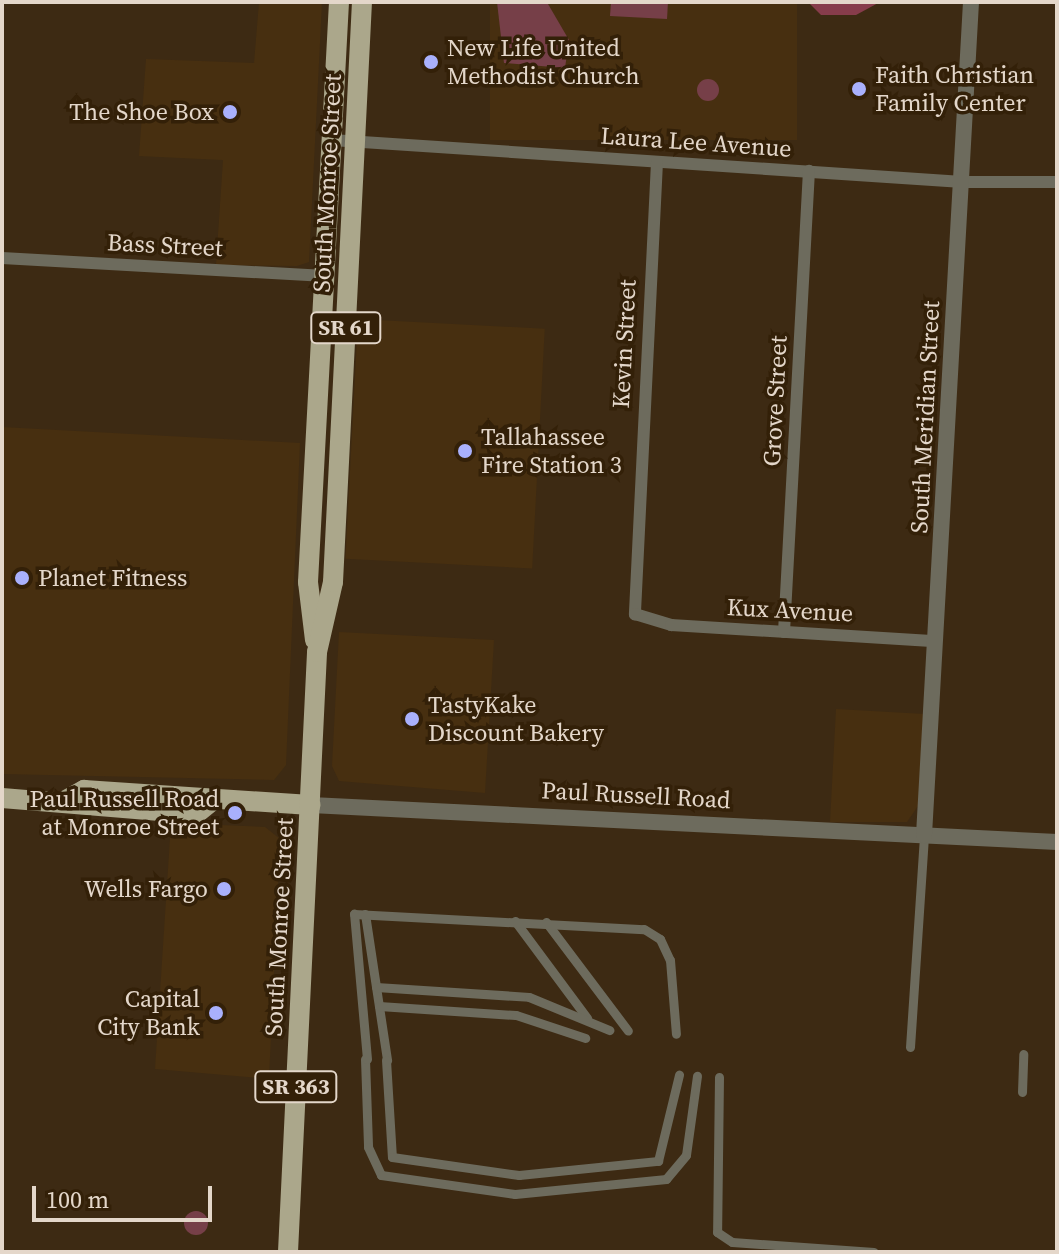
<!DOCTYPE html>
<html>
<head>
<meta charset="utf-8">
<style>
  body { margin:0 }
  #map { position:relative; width:1059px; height:1254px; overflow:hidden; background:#3d2a13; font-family:"Source Serif 4",serif }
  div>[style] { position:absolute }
  .built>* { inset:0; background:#472f10; transform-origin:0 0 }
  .green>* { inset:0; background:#763f48 }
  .round { border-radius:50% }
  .forest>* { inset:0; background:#873c4b }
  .pedestrian>* { height:9px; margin:-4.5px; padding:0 4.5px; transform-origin:4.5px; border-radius:4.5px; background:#6d6b5d }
  .minor>* { height:12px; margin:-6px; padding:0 6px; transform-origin:6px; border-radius:6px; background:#6d6b5d }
  .tertiary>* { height:16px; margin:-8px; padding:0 8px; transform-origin:8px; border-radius:8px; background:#6d6b5d }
  .primary>* { height:20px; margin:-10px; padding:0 10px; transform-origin:10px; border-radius:10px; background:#aba78b }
  .dots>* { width:22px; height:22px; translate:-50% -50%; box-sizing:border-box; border:4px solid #332008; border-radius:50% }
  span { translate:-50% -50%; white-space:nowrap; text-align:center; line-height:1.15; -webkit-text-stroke:7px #332008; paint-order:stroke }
  .shield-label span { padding:2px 6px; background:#332008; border:2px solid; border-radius:6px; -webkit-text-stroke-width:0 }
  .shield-label { font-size:22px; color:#e4d7ca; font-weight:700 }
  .poi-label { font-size:24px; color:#e4d7ca }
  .left { translate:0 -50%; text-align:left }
  .right { translate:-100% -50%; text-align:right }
  .street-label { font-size:24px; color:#e4d7ca }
  .frame { position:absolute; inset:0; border:4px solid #e4d7ca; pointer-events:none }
  .scale { position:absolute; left:32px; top:1186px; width:180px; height:36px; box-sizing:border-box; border:4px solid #e4d7ca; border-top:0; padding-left:10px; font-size:24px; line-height:28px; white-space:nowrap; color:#e4d7ca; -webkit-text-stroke:6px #332008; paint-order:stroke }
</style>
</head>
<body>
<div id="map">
  <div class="built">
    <i style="clip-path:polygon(259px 2px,322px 2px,309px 262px,297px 266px,216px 265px,223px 160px,139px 156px,146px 59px,254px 63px)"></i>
    <i style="left:490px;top:2px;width:307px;height:138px"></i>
    <i style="left:358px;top:319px;width:187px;height:240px;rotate:3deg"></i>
    <i style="clip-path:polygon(2px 427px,300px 443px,286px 765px,274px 780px,2px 774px)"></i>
    <i style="clip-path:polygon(339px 632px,494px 640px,485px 793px,339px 781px,332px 766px)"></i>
    <i style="clip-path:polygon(836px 709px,925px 714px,920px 803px,907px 822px,830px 822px)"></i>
    <i style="clip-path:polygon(171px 823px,265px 827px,280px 839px,269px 1079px,155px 1069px)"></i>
  </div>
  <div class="green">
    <i style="clip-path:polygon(497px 2px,548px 4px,569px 40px,565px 68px,504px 63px)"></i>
    <i style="clip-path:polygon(611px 2px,668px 2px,667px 19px,610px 16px)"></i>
    <i class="round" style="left:697px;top:79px;width:22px;height:22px"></i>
    <i class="round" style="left:184px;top:1211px;width:24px;height:24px"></i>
  </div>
  <div class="forest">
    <i style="clip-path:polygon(808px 2px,880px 2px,856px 15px,821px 15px)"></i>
  </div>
  <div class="pedestrian">
    <i style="left:365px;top:914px;width:148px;rotate:81.4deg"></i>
    <i style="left:515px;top:921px;width:121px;rotate:53.4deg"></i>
    <i style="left:546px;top:922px;width:136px;rotate:53deg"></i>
    <i style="left:376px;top:987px;width:153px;rotate:3.7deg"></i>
    <i style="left:529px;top:997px;width:87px;rotate:22.4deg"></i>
    <i style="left:379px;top:1006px;width:137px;rotate:3.8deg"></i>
    <i style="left:516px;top:1015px;width:73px;rotate:18.4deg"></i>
    <i style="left:910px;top:1047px;width:212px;rotate:-86.2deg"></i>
    <i style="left:365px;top:1059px;width:88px;rotate:88deg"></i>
    <i style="left:368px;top:1147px;width:31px;rotate:65deg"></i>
    <i style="left:381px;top:1175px;width:135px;rotate:8.1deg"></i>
    <i style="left:515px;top:1194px;width:152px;rotate:-5.7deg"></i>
    <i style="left:666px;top:1179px;width:31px;rotate:-50deg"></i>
    <i style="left:686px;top:1155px;width:80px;rotate:-82.1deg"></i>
    <i style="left:367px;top:1059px;width:146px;rotate:-95.1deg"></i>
    <i style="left:354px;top:914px;width:290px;rotate:3deg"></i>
    <i style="left:644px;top:929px;width:19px;rotate:32deg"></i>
    <i style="left:660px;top:939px;width:23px;rotate:65deg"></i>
    <i style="left:670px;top:960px;width:74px;rotate:85.4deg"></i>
    <i style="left:386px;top:1060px;width:97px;rotate:86.5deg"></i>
    <i style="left:392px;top:1157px;width:128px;rotate:8.1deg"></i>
    <i style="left:519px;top:1175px;width:140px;rotate:-5.8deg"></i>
    <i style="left:658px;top:1161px;width:89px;rotate:-76.3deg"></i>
    <i style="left:719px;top:1077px;width:155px;rotate:90.7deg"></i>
    <i style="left:717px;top:1232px;width:18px;rotate:34deg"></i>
    <i style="left:732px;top:1242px;width:142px;rotate:4deg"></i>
    <i style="left:1022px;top:1092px;width:38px;rotate:-88deg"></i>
  </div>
  <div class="minor">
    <i style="left:332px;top:140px;width:632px;rotate:3.81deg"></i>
    <i style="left:963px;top:182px;width:94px"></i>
    <i style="left:657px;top:162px;width:453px;rotate:92.8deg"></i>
    <i style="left:635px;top:614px;width:38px;rotate:17deg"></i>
    <i style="left:671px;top:625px;width:265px;rotate:3.5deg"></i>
    <i style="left:2px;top:258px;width:324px;rotate:3.2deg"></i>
    <i style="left:784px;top:632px;width:462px;rotate:-86.9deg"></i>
  </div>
  <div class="tertiary">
    <i style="left:311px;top:805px;width:747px;rotate:2.84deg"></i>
    <i style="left:924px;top:835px;width:834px;rotate:-86.77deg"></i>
  </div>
  <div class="primary">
    <i style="left:315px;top:640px;width:58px;rotate:-96.9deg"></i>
    <i style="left:308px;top:582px;width:581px;rotate:-86.94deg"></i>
    <i style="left:2px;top:798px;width:195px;rotate:4.7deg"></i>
    <i style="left:196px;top:814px;width:21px;rotate:-39deg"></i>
    <i style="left:66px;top:800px;width:21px;rotate:-29deg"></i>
    <i style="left:84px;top:790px;width:227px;rotate:3.8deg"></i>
    <i style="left:288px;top:1252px;width:601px;rotate:-87.23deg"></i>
    <i style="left:317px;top:652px;width:72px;rotate:-77.1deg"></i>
    <i style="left:333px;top:582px;width:581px;rotate:-87.14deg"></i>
  </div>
  <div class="dots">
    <i style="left:431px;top:62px;background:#a9b0fc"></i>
    <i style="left:859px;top:89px;background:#a9b0fc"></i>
    <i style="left:230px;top:112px;background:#a9b0fc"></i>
    <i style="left:465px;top:451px;background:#a9b0fc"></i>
    <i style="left:22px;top:578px;background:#a9b0fc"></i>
    <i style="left:412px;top:719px;background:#a9b0fc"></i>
    <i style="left:235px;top:813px;background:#a9b0fc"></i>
    <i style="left:224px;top:889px;background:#a9b0fc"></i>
    <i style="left:216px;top:1013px;background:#a9b0fc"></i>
  </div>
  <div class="shield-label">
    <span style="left:346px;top:328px">SR 61</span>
    <span style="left:296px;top:1087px">SR 363</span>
  </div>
  <div class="poi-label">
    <span class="left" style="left:447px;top:62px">New Life United<br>Methodist Church</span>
    <span class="left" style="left:875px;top:89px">Faith Christian<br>Family Center</span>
    <span class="right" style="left:214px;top:112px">The Shoe Box</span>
    <span class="left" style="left:481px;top:451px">Tallahassee<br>Fire Station 3</span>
    <span class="left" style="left:38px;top:578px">Planet Fitness</span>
    <span class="left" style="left:428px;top:719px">TastyKake<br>Discount Bakery</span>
    <span class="right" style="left:219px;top:813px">Paul Russell Road<br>at Monroe Street</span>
    <span class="right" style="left:208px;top:889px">Wells Fargo</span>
    <span class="right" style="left:200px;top:1013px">Capital<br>City Bank</span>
  </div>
  <div class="street-label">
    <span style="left:696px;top:142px;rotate:4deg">Laura Lee Avenue</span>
    <span style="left:327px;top:183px;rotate:-87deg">South Monroe Street</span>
    <span style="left:165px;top:245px;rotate:3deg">Bass Street</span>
    <span style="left:624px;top:344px;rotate:-87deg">Kevin Street</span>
    <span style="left:775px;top:401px;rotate:-87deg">Grove Street</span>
    <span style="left:925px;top:417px;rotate:-87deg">South Meridian Street</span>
    <span style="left:790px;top:610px;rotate:3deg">Kux Avenue</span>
    <span style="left:636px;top:795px;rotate:3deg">Paul Russell Road</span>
    <span style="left:279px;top:927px;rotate:-87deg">South Monroe Street</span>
  </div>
  <div class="frame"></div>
  <div class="scale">100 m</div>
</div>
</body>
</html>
